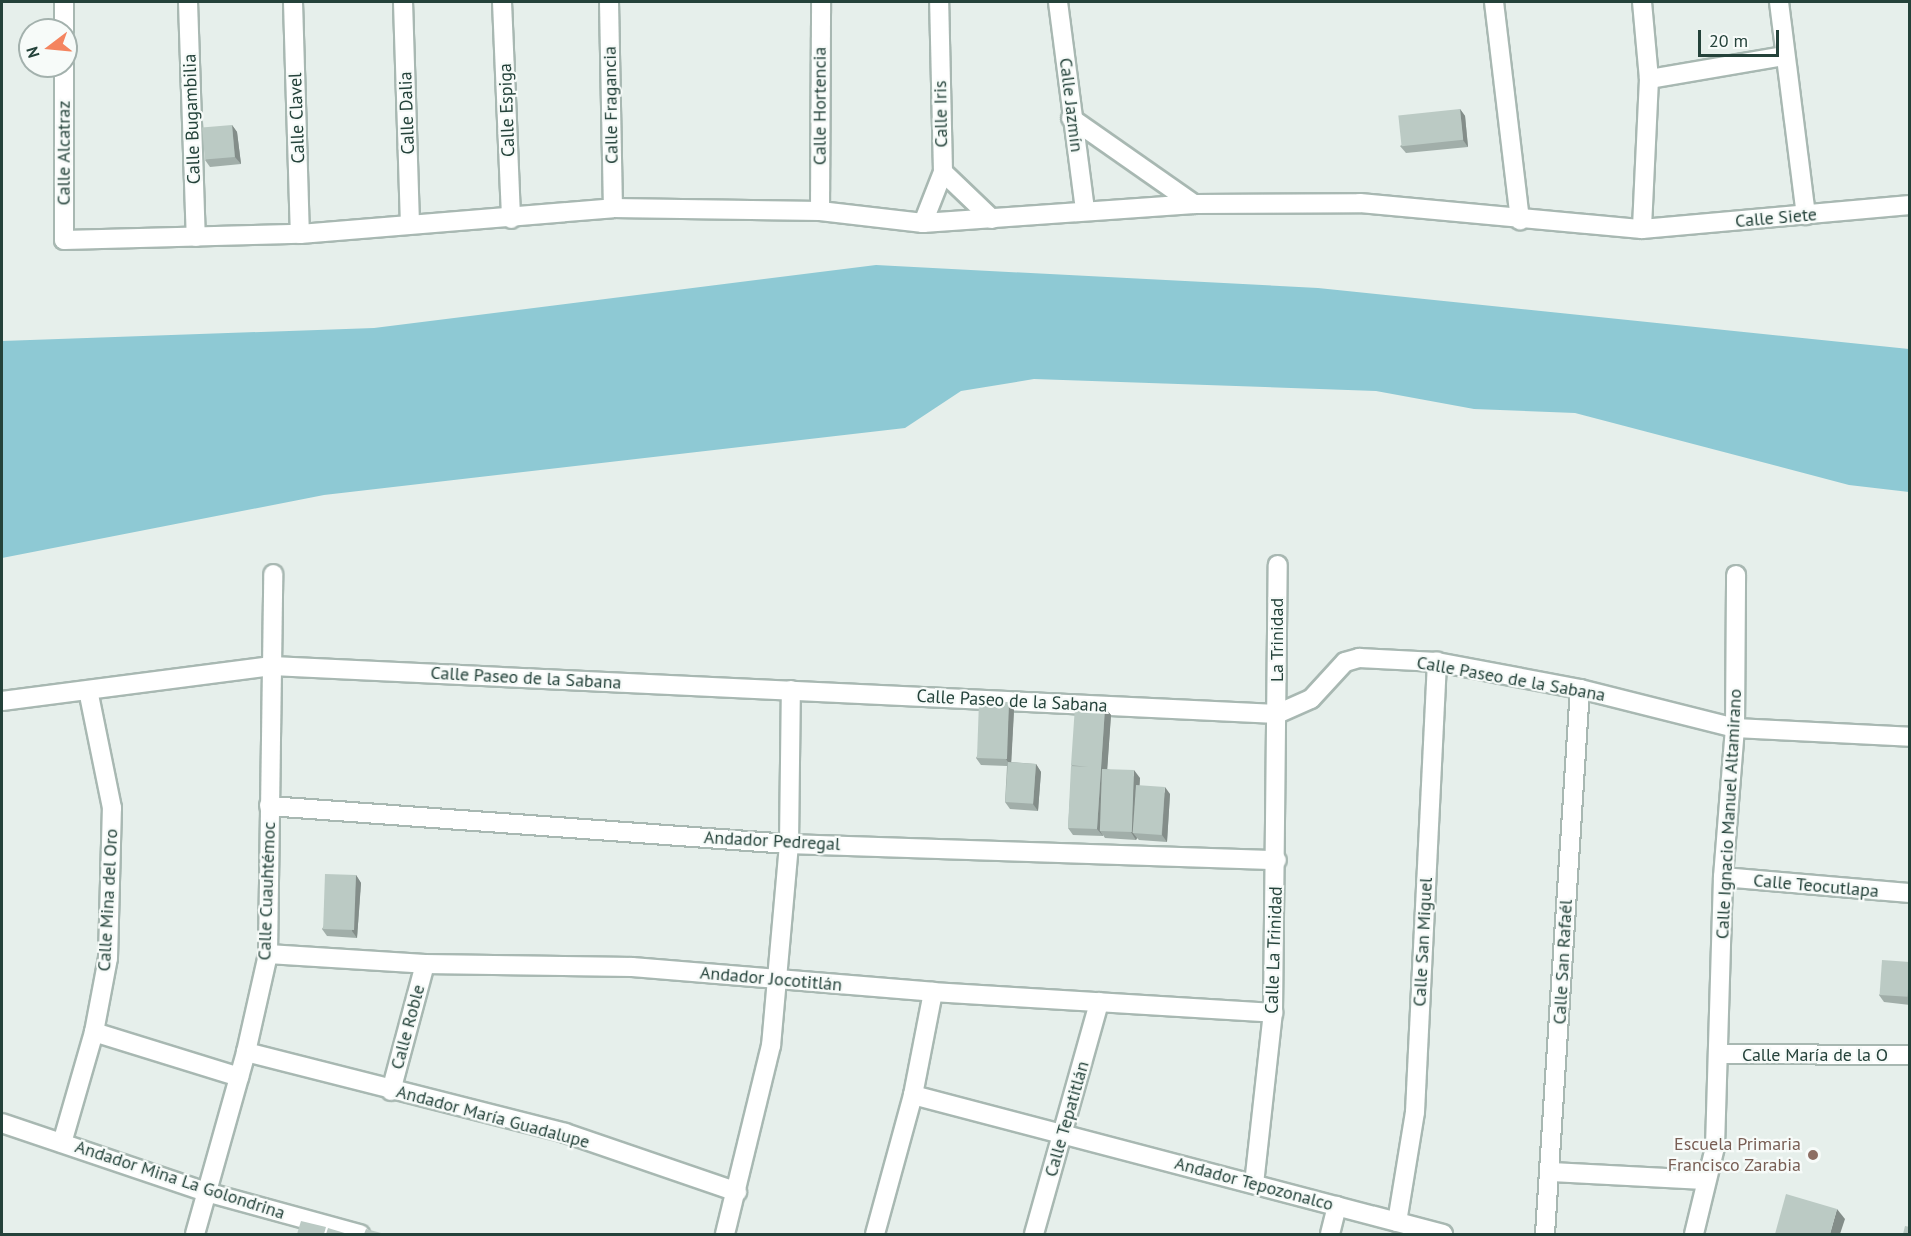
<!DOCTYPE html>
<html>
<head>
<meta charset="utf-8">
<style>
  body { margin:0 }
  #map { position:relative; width:1911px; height:1236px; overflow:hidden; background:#e6efeb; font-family:"PT Sans",sans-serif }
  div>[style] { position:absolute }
  .water>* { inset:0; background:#8ec9d4 }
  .roads { filter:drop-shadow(2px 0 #a8b8b2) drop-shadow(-2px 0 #a8b8b2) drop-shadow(0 2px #a8b8b2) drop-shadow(0 -2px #a8b8b2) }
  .minor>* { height:18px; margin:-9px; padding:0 9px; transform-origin:9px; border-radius:9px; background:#fff }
  .wall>* { inset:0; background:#a1aea9 }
  .shaded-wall>* { inset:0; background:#838d89 }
  .building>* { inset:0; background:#bbcac4; transform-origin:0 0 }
  .dots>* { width:16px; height:16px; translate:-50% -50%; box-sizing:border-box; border:3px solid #f7fbf9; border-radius:50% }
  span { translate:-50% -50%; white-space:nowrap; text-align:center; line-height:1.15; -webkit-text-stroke:4.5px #f7fbf9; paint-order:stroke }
  .street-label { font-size:18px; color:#24423a }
  .education-label { font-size:18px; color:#785e54 }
  .right { translate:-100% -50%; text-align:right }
  .frame { position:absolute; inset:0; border:3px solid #24423a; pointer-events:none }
  .north { position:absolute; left:18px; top:18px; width:60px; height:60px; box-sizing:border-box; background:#f7fbf9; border:2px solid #a3b1ad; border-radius:50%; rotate:254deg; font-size:16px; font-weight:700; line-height:24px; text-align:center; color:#24423a }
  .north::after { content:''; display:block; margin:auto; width:21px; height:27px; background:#f4845f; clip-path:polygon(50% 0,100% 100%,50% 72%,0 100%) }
  .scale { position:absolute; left:1698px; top:30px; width:81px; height:27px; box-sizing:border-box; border:3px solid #24423a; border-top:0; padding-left:8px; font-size:18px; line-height:21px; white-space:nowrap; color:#24423a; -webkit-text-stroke:4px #f7fbf9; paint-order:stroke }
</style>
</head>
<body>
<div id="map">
  <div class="water">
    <i style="clip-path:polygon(876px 265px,1318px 288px,1909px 349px,1909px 492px,1849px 485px,1575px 413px,1474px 409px,1376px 391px,1034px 379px,961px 391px,905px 428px,324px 495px,2px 558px,2px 341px,374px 328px)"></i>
  </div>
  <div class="roads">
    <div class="minor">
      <i style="left:64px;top:2px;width:28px;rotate:90deg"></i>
      <i style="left:188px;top:2px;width:235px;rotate:88.1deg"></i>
      <i style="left:293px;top:2px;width:232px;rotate:88.3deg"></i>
      <i style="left:403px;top:2px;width:222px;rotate:88.2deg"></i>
      <i style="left:502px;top:2px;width:217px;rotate:87.6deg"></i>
      <i style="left:609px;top:2px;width:206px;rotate:88.9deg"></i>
      <i style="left:1058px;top:2px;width:209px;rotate:82.6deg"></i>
      <i style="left:1494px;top:2px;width:220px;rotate:83.2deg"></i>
      <i style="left:1642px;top:2px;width:77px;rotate:84.8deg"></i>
      <i style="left:1649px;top:79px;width:150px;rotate:92.7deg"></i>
      <i style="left:1779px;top:2px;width:215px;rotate:82.8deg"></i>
      <i style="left:64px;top:66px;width:174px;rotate:90deg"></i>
      <i style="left:64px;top:240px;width:236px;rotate:-1.5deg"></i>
      <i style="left:300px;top:234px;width:314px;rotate:-4.7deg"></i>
      <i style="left:613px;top:208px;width:207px;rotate:0.8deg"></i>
      <i style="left:820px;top:211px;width:104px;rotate:6.6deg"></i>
      <i style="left:923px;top:223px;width:272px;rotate:-4deg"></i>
      <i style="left:1194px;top:204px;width:166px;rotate:-0.3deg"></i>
      <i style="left:1360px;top:203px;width:283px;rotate:5.3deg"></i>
      <i style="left:1642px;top:229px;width:269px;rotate:-5.1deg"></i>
      <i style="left:1649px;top:79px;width:136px;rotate:-9.7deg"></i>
      <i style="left:1071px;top:118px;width:150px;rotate:35deg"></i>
      <i style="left:943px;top:172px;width:68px;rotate:43.8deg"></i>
      <i style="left:820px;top:211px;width:209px;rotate:-89.7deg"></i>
      <i style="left:923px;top:223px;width:55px;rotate:-68.6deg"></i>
      <i style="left:943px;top:172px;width:170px;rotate:-91.3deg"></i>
      <i style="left:2px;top:701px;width:272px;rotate:-7.4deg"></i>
      <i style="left:272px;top:666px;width:1006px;rotate:2.73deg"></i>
      <i style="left:1277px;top:714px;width:37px;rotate:-24deg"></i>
      <i style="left:1311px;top:699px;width:50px;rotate:-47.4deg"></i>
      <i style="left:1345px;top:662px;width:15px;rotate:-16deg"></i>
      <i style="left:1359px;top:658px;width:78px;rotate:2.9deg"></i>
      <i style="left:1437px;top:662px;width:146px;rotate:10.7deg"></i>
      <i style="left:1580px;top:689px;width:160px;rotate:14.1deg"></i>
      <i style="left:1735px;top:728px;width:175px;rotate:2.9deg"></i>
      <i style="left:269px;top:806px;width:521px;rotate:4.18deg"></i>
      <i style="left:789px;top:844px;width:488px;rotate:1.9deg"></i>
      <i style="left:1723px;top:877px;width:188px;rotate:4.9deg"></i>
      <i style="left:268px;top:954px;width:157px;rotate:3.6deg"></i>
      <i style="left:425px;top:964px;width:207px;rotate:0.8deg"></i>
      <i style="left:632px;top:967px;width:302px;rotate:4.7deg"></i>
      <i style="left:933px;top:992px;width:341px;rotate:3.5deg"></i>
      <i style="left:94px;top:1032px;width:152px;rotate:17.2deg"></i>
      <i style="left:246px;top:1052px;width:329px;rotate:14.2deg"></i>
      <i style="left:565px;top:1133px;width:182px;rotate:18.9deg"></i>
      <i style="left:1720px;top:1054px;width:190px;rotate:0.3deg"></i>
      <i style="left:391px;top:1091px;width:131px;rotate:-75deg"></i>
      <i style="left:913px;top:1095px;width:548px;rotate:14.7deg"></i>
      <i style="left:2px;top:1123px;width:215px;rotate:18.7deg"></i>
      <i style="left:206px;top:1192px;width:160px;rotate:15.3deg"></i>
      <i style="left:62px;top:1143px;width:116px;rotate:-73.9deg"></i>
      <i style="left:94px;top:1032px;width:75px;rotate:-79.3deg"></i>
      <i style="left:108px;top:958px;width:150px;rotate:-88.5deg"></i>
      <i style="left:112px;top:808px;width:120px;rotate:-101.5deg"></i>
      <i style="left:1551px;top:1172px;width:154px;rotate:3deg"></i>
      <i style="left:1254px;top:1184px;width:172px;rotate:-83.7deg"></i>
      <i style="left:1273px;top:1013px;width:448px;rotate:-89.4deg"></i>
      <i style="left:1397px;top:1222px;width:111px;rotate:-80.7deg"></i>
      <i style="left:1415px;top:1112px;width:451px;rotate:-87.2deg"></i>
      <i style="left:195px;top:1234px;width:189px;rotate:-74.3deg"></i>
      <i style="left:246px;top:1052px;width:100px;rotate:-77.3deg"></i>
      <i style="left:268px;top:954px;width:380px;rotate:-89.2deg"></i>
      <i style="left:725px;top:1234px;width:194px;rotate:-76.3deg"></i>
      <i style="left:771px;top:1046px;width:203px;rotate:-84.9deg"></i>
      <i style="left:789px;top:844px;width:154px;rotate:-89.3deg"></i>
      <i style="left:875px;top:1234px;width:144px;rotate:-74.7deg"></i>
      <i style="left:913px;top:1095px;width:105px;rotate:-79deg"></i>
      <i style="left:1034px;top:1234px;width:241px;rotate:-74.3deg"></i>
      <i style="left:1330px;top:1234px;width:29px;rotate:-76deg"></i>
      <i style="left:1545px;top:1234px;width:546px;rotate:-86.33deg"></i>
      <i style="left:1694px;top:1234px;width:89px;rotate:-76.4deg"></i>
      <i style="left:1715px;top:1147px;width:270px;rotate:-88.3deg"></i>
      <i style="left:1723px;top:877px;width:149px;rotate:-85.4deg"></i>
      <i style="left:1735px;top:728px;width:153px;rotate:-89.6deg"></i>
    </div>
  </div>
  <div class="wall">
    <i style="clip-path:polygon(1460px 109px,1465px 116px,1468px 147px,1406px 153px,1400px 146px)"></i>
    <i style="clip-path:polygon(232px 125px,237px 132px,241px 164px,210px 167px,205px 160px)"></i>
    <i style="clip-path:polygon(1009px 702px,1014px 710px,1011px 762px,1036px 764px,1041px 772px,1038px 811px,1010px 809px,1005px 802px,1007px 766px,981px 765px,976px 758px)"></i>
    <i style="clip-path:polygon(1105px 708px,1111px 715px,1107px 769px,1140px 778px,1139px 786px,1170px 794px,1167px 842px,1139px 840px,1137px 838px,1136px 840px,1105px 838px,1103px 835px,1103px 836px,1073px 835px,1068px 828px,1072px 766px,1071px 765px)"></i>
    <i style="clip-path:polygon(356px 875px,361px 883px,357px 938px,327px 936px,322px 929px)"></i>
    <i style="clip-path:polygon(1910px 962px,1910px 1005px,1884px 1002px,1879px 995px)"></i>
  </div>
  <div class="shaded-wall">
    <i style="clip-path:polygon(1460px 109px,1465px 116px,1468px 147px,1463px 140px)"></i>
    <i style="clip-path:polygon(232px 125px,237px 132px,241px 164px,235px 157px)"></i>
    <i style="clip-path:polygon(1009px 702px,1014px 710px,1011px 767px,1006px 759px)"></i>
    <i style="clip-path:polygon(1105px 708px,1111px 715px,1103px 831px,1100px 831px,1103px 836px,1097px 829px)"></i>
    <i style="clip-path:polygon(1036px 764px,1041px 772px,1038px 811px,1033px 804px)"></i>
    <i style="clip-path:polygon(1134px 770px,1140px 778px,1137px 833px,1133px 833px,1137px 838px,1136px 840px,1131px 832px)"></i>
    <i style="clip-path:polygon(1165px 787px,1170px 794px,1167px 842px,1162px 835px)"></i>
    <i style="clip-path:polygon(356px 875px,361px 883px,357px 938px,352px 931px)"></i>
    <i style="clip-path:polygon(1837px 1209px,1845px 1219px,1840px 1234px,1830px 1234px)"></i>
  </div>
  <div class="building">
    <i style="left:1460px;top:109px;width:31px;height:62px;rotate:84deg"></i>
    <i style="left:232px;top:125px;width:32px;height:30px;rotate:85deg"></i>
    <i style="left:979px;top:701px;width:30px;height:57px;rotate:2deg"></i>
    <i style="clip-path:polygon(1075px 706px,1105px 708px,1097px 829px,1068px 828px,1071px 766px,1088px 767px,1071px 765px)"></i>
    <i style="left:1008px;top:762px;width:28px;height:40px;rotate:4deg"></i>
    <i style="left:1102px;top:769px;width:32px;height:62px;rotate:2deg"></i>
    <i style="left:1136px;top:785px;width:29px;height:48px;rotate:4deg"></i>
    <i style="left:325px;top:874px;width:31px;height:55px;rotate:2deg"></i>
    <i style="left:1882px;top:960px;width:28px;height:35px;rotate:4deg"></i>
    <i style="clip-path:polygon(1786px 1194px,1837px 1209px,1830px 1234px,1775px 1234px)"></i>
    <i style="clip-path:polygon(301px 1221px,326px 1227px,324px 1234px,297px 1234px)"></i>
    <i style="clip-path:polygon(1905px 1226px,1910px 1227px,1910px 1234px,1903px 1234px)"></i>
    <i style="clip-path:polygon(328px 1228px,348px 1234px,326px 1234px)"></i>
    <i style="clip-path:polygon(366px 1229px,385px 1234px,364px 1234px)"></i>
  </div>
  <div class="dots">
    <i style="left:1813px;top:1155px;background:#8d6e63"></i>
  </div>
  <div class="street-label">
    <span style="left:611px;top:105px;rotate:-91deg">Calle Fragancia</span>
    <span style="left:1071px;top:105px;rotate:83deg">Calle Jazmín</span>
    <span style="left:820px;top:106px;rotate:-90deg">Calle Hortencia</span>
    <span style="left:507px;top:110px;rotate:-92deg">Calle Espiga</span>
    <span style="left:407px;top:113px;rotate:-92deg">Calle Dalia</span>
    <span style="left:941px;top:114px;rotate:-91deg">Calle Iris</span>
    <span style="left:297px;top:118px;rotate:-92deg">Calle Clavel</span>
    <span style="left:192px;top:119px;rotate:-92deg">Calle Bugambilia</span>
    <span style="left:64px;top:153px;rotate:-90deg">Calle Alcatraz</span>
    <span style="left:1776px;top:218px;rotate:-5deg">Calle Siete</span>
    <span style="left:1277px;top:640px;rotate:-90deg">La Trinidad</span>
    <span style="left:526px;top:678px;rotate:3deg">Calle Paseo de la Sabana</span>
    <span style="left:1511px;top:679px;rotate:10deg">Calle Paseo de la Sabana</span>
    <span style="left:1012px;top:701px;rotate:3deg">Calle Paseo de la Sabana</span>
    <span style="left:1729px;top:814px;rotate:-87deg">Calle Ignacio Manuel Altamirano</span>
    <span style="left:772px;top:841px;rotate:3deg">Andador Pedregal</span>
    <span style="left:1816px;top:886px;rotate:5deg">Calle Teocutlapa</span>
    <span style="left:267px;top:891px;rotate:-88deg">Calle Cuauhtémoc</span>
    <span style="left:108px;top:900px;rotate:-87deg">Calle Mina del Oro</span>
    <span style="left:1423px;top:942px;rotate:-87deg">Calle San Miguel</span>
    <span style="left:1274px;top:950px;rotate:-88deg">Calle La Trinidad</span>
    <span style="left:1563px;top:962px;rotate:-87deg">Calle San Rafaél</span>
    <span style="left:771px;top:979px;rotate:5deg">Andador Jocotitlán</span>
    <span style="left:408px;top:1027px;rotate:-75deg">Calle Roble</span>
    <span style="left:1815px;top:1055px">Calle María de la O</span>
    <span style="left:493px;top:1117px;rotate:15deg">Andador María Guadalupe</span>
    <span style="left:1067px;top:1119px;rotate:-74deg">Calle Tepatitlán</span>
    <span style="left:180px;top:1180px;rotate:18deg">Andador Mina La Golondrina</span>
    <span style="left:1254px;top:1184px;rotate:15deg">Andador Tepozonalco</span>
  </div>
  <div class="education-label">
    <span class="right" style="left:1801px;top:1155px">Escuela Primaria<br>Francisco Zarabia</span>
  </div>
  <div class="frame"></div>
  <div class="north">N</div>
  <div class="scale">20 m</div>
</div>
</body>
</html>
